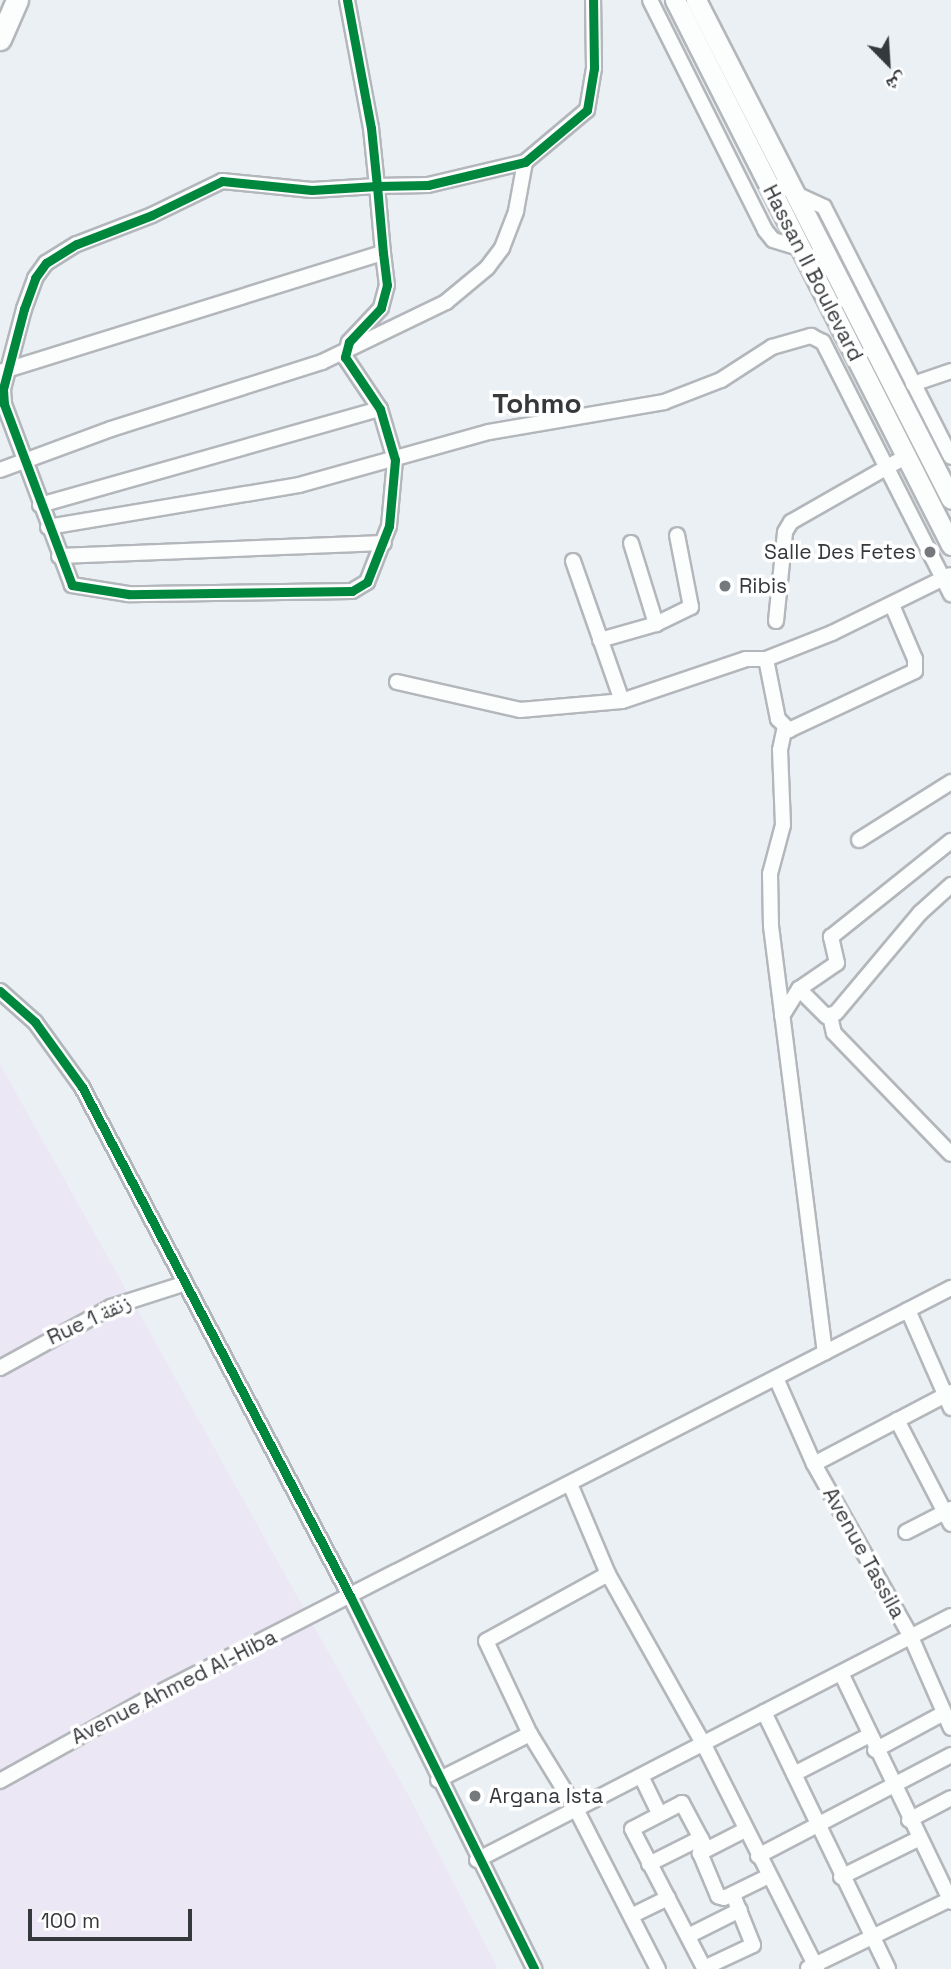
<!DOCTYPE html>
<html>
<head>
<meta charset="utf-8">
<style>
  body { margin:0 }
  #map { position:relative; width:951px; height:1969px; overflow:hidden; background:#ebf0f4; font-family:"Space Grotesk","Noto Naskh Arabic",sans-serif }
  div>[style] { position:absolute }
  .industrial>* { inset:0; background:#ece7f4 }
  .roads { filter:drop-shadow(2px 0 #b3b7bb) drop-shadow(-2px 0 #b3b7bb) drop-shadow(0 2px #b3b7bb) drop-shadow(0 -2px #b3b7bb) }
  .minor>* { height:14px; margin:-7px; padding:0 7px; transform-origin:7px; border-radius:7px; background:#fcfdfd }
  .major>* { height:19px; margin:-9.5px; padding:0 9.5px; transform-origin:9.5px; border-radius:9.5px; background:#fcfdfd }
  .highway>* { height:21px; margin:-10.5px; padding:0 10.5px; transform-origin:10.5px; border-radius:10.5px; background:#fcfdfd }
  .cycleway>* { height:9px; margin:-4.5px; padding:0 4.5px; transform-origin:4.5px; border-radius:4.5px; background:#00873e }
  .dots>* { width:19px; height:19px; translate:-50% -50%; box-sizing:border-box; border:4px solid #fff; border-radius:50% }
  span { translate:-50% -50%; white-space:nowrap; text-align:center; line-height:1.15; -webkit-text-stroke:7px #fff; paint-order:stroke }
  .street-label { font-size:21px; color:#36393c }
  .poi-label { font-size:21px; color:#36393c }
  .right { translate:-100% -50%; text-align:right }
  .left { translate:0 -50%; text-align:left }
  .district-label { font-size:28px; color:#36393c; font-weight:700 }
  .north { position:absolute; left:853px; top:28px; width:70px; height:70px; -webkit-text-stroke:5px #fff; paint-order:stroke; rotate:156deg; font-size:19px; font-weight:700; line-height:28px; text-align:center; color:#36393c }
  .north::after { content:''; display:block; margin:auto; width:24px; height:32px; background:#36393c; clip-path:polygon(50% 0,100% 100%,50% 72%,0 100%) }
  .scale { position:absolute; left:28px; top:1909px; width:164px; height:32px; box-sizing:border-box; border:4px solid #36393c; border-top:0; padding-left:9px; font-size:21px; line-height:24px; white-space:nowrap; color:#36393c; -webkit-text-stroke:5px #fff; paint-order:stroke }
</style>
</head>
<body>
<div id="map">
  <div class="industrial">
    <i style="clip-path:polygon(0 1064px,412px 1802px,498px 1969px,0 1969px)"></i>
  </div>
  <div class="roads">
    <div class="minor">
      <i style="left:347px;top:0;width:130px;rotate:79.4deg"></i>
      <i style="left:371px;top:128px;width:58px;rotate:84.1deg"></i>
      <i style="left:377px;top:186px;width:67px;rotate:84.9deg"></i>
      <i style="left:383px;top:253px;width:32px;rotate:83deg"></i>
      <i style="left:387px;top:285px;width:24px;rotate:105deg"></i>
      <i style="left:381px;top:308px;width:47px;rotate:133.3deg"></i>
      <i style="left:349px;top:342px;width:16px;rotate:105deg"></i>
      <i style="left:345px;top:357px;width:63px;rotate:56.1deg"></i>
      <i style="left:380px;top:409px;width:53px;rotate:73.6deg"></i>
      <i style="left:395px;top:460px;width:66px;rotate:95.2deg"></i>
      <i style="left:389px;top:526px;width:60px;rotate:111.4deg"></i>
      <i style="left:367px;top:582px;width:17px;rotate:149deg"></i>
      <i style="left:352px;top:591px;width:224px;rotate:179.2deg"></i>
      <i style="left:128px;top:594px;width:57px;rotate:-170.9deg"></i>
      <i style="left:72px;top:585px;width:193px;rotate:-110.6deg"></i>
      <i style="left:4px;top:404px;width:15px;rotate:-94deg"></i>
      <i style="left:3px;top:389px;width:83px;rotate:-75.3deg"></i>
      <i style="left:24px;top:309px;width:33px;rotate:-70deg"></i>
      <i style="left:35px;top:278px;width:19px;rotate:-54deg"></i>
      <i style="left:46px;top:263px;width:36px;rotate:-32deg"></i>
      <i style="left:77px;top:244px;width:80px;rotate:-21.1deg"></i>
      <i style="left:152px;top:215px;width:78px;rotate:-25.9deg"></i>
      <i style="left:222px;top:181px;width:90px;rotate:5.7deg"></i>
      <i style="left:312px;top:190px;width:65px;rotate:-3.5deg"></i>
      <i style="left:377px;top:186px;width:51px;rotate:-1.1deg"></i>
      <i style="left:428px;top:185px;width:100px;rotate:-13.3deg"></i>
      <i style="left:525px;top:162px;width:81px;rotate:-40deg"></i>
      <i style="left:587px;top:110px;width:43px;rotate:-80.5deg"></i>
      <i style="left:594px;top:68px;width:68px;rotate:-90.8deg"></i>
      <i style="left:650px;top:0;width:257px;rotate:63.4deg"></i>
      <i style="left:765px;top:230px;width:13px;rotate:51deg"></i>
      <i style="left:773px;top:240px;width:30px;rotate:17deg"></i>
      <i style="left:794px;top:193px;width:33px;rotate:25deg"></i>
      <i style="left:824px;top:207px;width:280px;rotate:63.1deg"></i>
      <i style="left:0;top:372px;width:401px;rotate:-17.3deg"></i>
      <i style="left:913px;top:384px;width:40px;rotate:-18.9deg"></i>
      <i style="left:0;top:470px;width:118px;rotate:-20.3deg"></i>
      <i style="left:111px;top:429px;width:221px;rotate:-17.6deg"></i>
      <i style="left:322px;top:362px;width:138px;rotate:-25.8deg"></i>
      <i style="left:446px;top:302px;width:53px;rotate:-39.7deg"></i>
      <i style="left:487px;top:268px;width:25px;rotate:-53deg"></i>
      <i style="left:502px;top:248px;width:40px;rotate:-69deg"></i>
      <i style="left:516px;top:211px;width:50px;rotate:-79.6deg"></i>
      <i style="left:40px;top:505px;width:353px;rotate:-15.8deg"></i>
      <i style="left:48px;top:527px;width:254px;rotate:-9.5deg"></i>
      <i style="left:299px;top:485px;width:197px;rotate:-15.6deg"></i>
      <i style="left:489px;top:432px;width:178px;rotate:-9.7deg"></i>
      <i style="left:664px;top:402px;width:61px;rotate:-21.1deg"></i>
      <i style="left:721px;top:380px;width:61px;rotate:-32.9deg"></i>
      <i style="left:772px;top:347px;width:41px;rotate:-15.8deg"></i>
      <i style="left:811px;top:336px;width:13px;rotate:27deg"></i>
      <i style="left:823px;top:342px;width:283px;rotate:63.1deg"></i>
      <i style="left:631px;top:543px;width:85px;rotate:72.8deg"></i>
      <i style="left:59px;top:556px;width:325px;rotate:-2.3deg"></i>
      <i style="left:573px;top:561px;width:148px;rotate:70.7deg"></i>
      <i style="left:776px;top:621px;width:89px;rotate:-84.2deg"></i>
      <i style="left:785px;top:532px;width:12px;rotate:-59deg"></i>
      <i style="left:791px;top:522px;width:131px;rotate:-29.7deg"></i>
      <i style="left:600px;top:640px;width:58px;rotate:-15.9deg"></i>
      <i style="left:656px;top:624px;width:39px;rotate:-26deg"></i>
      <i style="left:691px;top:607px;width:73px;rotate:-101deg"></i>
      <i style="left:766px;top:659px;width:61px;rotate:78.7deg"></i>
      <i style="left:778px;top:719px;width:16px;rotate:45deg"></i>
      <i style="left:789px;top:730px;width:139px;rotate:-25.1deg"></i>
      <i style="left:915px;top:671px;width:12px;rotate:-90deg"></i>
      <i style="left:915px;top:659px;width:59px;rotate:-113.1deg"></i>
      <i style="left:397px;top:682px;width:126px;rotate:12.8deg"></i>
      <i style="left:520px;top:710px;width:102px;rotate:-5deg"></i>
      <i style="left:622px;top:701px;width:131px;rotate:-18.7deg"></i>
      <i style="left:746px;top:659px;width:20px"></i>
      <i style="left:766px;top:659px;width:71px;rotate:-21.5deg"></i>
      <i style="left:832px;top:633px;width:131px;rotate:-26.2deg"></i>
      <i style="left:784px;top:731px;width:19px;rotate:102deg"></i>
      <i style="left:780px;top:750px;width:75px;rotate:87.7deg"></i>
      <i style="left:783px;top:825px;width:51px;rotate:104.9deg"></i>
      <i style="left:770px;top:874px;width:52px;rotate:88.9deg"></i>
      <i style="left:771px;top:926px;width:430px;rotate:82.8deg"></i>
      <i style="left:859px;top:840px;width:109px;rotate:-32.2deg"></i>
      <i style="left:799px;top:989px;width:38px;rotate:45deg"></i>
      <i style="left:826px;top:1016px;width:10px;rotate:-17deg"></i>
      <i style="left:836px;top:1013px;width:131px;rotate:-50deg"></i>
      <i style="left:920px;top:913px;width:42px;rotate:-42.1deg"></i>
      <i style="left:0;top:991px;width:47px;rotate:41.5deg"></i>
      <i style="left:35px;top:1022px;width:80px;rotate:54.1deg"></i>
      <i style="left:82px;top:1087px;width:575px;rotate:62.23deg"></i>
      <i style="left:350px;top:1596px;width:416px;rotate:63.7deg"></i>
      <i style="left:782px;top:1016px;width:32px;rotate:-58deg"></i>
      <i style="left:799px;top:989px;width:46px;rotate:-34.4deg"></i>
      <i style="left:837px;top:963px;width:27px;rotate:-103deg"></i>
      <i style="left:831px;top:937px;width:154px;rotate:-38.7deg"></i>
      <i style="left:830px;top:1016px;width:17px;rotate:77deg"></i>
      <i style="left:834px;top:1033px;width:168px;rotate:46deg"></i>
      <i style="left:908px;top:1310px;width:107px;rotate:66.3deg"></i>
      <i style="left:0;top:1368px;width:127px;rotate:-28.8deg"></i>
      <i style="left:111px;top:1307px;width:76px;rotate:-17.7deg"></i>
      <i style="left:776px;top:1378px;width:94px;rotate:66.2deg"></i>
      <i style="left:814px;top:1464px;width:198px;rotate:60.7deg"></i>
      <i style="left:911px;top:1637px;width:99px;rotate:66.3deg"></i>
      <i style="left:897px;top:1420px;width:117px;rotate:62.6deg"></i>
      <i style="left:814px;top:1464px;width:155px;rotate:-27.7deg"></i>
      <i style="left:570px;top:1484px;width:98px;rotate:67.1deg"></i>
      <i style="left:608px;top:1574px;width:194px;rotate:60.7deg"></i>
      <i style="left:703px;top:1743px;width:253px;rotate:63.2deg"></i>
      <i style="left:906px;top:1532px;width:51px;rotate:-27.1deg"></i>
      <i style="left:608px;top:1574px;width:139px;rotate:151.2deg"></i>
      <i style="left:486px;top:1641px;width:103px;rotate:64.7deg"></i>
      <i style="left:530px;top:1734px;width:88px;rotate:58.5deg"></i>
      <i style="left:576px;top:1809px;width:180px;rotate:62.9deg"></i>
      <i style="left:841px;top:1673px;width:254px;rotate:64.3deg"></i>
      <i style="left:764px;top:1712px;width:285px;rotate:64.2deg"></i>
      <i style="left:875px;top:1750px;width:78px;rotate:-28.2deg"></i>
      <i style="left:794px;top:1774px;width:85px;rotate:-27.2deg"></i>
      <i style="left:641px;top:1776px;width:41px;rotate:64.1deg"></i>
      <i style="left:438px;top:1780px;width:103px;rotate:-26.6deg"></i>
      <i style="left:0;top:1781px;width:171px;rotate:-29.1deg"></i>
      <i style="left:149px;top:1698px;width:901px;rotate:-27.08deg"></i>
      <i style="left:909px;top:1820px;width:47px;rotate:-27.6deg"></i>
      <i style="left:745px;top:1830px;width:51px;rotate:152.9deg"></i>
      <i style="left:700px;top:1853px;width:47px;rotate:67.3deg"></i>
      <i style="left:718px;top:1896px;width:6px;rotate:18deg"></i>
      <i style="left:724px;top:1898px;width:50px;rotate:-26.1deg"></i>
      <i style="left:706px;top:1848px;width:51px;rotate:-118.1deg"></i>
      <i style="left:682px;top:1803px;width:56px;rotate:152.5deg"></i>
      <i style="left:632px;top:1829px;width:157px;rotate:62.6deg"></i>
      <i style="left:704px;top:1968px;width:54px;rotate:-25.1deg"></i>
      <i style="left:753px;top:1945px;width:54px;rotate:-111.8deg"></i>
      <i style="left:758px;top:1856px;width:218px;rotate:-27.6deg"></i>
      <i style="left:477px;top:1860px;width:533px;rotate:-27.24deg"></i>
      <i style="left:649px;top:1864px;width:58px;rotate:-26.6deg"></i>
      <i style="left:841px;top:1877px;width:86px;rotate:-26.3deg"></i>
      <i style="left:633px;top:1915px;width:39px;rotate:-26deg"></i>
      <i style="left:688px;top:1936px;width:58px;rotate:-26.6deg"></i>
      <i style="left:808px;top:1968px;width:159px;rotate:-25.8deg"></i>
    </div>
    <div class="major">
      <i style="left:675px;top:0;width:611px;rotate:63.14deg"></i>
      <i style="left:696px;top:0;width:560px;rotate:62.93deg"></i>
    </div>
    <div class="highway">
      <i style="left:0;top:39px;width:43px;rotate:-66.4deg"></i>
    </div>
  </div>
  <div class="cycleway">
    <i style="left:347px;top:0;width:130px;rotate:79.4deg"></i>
    <i style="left:371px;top:128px;width:58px;rotate:84.1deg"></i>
    <i style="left:377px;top:186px;width:67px;rotate:84.9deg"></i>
    <i style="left:383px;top:253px;width:32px;rotate:83deg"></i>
    <i style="left:387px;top:285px;width:24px;rotate:105deg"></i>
    <i style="left:381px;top:308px;width:47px;rotate:133.3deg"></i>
    <i style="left:349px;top:342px;width:16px;rotate:105deg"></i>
    <i style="left:345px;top:357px;width:63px;rotate:56.1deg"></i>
    <i style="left:380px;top:409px;width:53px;rotate:73.6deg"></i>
    <i style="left:395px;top:460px;width:66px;rotate:95.2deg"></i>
    <i style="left:389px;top:526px;width:60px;rotate:111.4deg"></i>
    <i style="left:367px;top:582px;width:17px;rotate:149deg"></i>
    <i style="left:352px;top:591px;width:224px;rotate:179.2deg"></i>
    <i style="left:128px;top:594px;width:57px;rotate:-170.9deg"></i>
    <i style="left:72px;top:585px;width:193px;rotate:-110.6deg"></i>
    <i style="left:4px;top:404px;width:15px;rotate:-94deg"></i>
    <i style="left:3px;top:389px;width:83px;rotate:-75.3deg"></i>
    <i style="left:24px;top:309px;width:33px;rotate:-70deg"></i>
    <i style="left:35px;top:278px;width:19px;rotate:-54deg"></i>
    <i style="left:46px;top:263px;width:36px;rotate:-32deg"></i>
    <i style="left:77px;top:244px;width:80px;rotate:-21.1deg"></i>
    <i style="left:152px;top:215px;width:78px;rotate:-25.9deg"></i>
    <i style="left:222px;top:181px;width:90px;rotate:5.7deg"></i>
    <i style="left:312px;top:190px;width:65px;rotate:-3.5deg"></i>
    <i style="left:377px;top:186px;width:51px;rotate:-1.1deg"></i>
    <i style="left:428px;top:185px;width:100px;rotate:-13.3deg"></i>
    <i style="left:525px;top:162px;width:81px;rotate:-40deg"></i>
    <i style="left:587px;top:110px;width:43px;rotate:-80.5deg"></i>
    <i style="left:594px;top:68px;width:68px;rotate:-90.8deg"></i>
    <i style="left:0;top:991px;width:47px;rotate:41.5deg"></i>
    <i style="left:35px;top:1022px;width:80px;rotate:54.1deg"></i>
    <i style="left:82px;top:1087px;width:575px;rotate:62.23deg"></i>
    <i style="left:350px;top:1596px;width:416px;rotate:63.7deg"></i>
  </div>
  <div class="dots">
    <i style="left:930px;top:552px;background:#75797c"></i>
    <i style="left:725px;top:586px;background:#75797c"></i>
    <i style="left:475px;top:1796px;background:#75797c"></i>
  </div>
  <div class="street-label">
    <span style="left:813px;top:273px;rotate:63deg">Hassan II Boulevard</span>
    <span style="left:89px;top:1320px;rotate:-25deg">Rue 1 زنقة</span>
    <span style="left:864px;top:1553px;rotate:61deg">Avenue Tassila</span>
    <span style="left:174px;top:1687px;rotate:-27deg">Avenue Ahmed Al-Hiba</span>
  </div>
  <div class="poi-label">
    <span class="right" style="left:916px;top:552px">Salle Des Fetes</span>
    <span class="left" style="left:739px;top:586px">Ribis</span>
    <span class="left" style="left:489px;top:1796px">Argana Ista</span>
  </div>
  <div class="district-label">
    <span style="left:537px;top:403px">Tohmo</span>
  </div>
  <div class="north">ش</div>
  <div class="scale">100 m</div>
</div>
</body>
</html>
